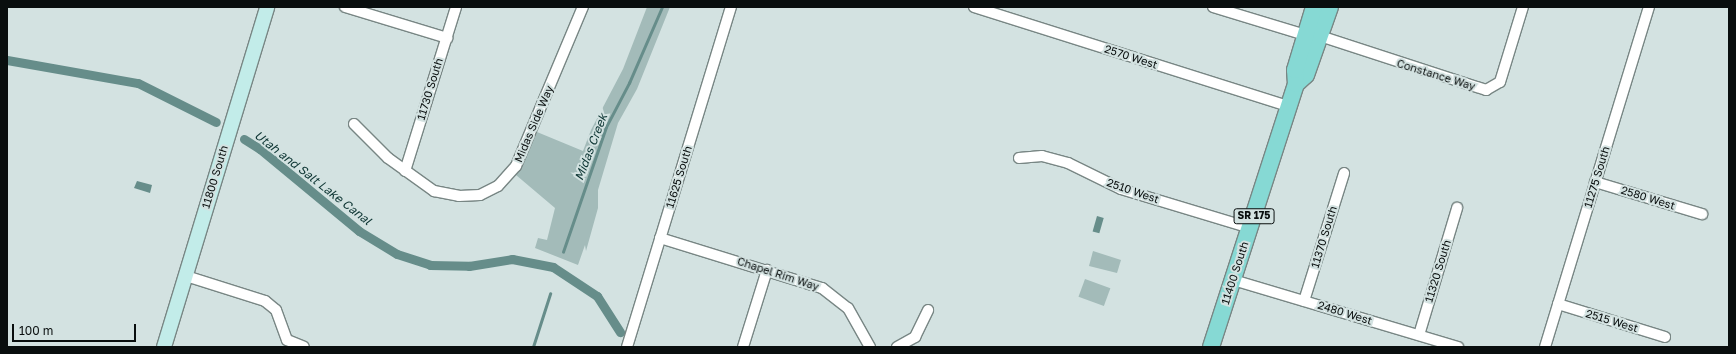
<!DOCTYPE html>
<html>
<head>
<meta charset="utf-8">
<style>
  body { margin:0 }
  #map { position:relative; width:1736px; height:354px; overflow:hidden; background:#d3e2e1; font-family:"Golos Text",sans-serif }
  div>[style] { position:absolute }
  .green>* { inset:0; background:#a3bbb9; transform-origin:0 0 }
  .water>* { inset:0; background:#668d8a; transform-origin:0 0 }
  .stream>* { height:2.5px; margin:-1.25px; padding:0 1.25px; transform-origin:1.25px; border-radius:1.25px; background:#668d8a }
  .canal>* { height:9px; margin:-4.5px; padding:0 4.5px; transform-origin:4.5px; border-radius:4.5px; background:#668d8a }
  .roads { filter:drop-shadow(1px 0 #788684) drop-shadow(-1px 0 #788684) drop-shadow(0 1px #788684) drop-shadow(0 -1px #788684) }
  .minor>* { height:10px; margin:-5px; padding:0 5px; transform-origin:5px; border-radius:5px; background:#fff }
  .secondary>* { height:14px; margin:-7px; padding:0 7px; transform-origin:7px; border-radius:7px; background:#c2ece9 }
  .primary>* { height:16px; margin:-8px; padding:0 8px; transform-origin:8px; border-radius:8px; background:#86d9d4 }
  span { translate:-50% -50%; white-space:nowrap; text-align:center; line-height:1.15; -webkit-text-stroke:4px #d3e2e1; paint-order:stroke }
  .shield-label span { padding:1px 3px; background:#d3e2e1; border:1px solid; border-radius:3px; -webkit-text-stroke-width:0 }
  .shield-label { font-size:10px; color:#090e0e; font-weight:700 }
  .street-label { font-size:11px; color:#090e0e }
  .water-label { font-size:12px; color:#0d3533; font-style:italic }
  .frame { position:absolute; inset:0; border:8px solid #090e0e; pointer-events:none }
  .scale { position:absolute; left:12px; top:324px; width:124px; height:18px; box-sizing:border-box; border:2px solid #090e0e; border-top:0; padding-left:5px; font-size:12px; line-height:14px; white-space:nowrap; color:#090e0e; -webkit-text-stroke:3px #d3e2e1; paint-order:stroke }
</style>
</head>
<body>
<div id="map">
  <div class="green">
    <i style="clip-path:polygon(647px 7px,670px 7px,637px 89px,618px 123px,598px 190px,598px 208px,586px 251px,585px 245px,578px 265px,535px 248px,538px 238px,547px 240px,555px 208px,516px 175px,537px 132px,583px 151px,591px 130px,623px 69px)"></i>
    <i style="clip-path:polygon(1093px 251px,1121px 260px,1117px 273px,1089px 266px)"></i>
    <i style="left:1085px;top:279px;width:27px;height:19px;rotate:20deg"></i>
  </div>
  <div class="water">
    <i style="clip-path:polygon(137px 181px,152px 185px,150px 193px,134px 188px)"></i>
    <i style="left:1097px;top:216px;width:7px;height:16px;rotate:16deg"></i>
  </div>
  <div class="stream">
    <i style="left:563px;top:252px;width:132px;rotate:-71deg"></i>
    <i style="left:606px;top:127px;width:50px;rotate:-62.4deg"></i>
    <i style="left:629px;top:83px;width:83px;rotate:-66.5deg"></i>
    <i style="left:533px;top:347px;width:56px;rotate:-72.2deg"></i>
  </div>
  <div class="canal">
    <i style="left:7px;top:60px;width:133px;rotate:10deg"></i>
    <i style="left:138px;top:83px;width:87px;rotate:26.6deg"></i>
    <i style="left:244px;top:139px;width:19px;rotate:32deg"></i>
    <i style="left:260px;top:149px;width:129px;rotate:39.6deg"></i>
    <i style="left:359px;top:231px;width:44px;rotate:31.2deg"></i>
    <i style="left:397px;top:254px;width:35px;rotate:18deg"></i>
    <i style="left:430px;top:265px;width:39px;rotate:1deg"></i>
    <i style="left:469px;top:266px;width:44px;rotate:-9.2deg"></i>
    <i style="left:512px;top:259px;width:42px;rotate:11deg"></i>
    <i style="left:553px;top:267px;width:53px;rotate:33.4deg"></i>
    <i style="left:597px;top:296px;width:43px;rotate:57.4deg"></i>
  </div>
  <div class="roads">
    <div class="minor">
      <i style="left:345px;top:7px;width:107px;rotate:16.9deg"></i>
      <i style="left:974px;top:7px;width:329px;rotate:17.5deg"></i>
      <i style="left:1213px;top:7px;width:96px;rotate:16.9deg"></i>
      <i style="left:1320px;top:36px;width:175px;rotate:18deg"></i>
      <i style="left:1486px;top:90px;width:16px;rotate:-30deg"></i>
      <i style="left:1500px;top:82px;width:78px;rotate:-73deg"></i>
      <i style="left:354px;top:124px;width:48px;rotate:45deg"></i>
      <i style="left:388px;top:158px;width:57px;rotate:35.7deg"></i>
      <i style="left:434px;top:191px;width:25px;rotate:11deg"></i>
      <i style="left:459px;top:196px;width:21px;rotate:-3deg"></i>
      <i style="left:480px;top:195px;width:20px;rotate:-27deg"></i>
      <i style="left:498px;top:186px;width:27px;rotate:-48deg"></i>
      <i style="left:516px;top:166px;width:173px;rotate:-67.2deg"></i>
      <i style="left:1019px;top:158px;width:23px;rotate:-5deg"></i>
      <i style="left:1042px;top:156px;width:27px;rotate:15deg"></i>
      <i style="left:1068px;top:163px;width:59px;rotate:26.1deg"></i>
      <i style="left:1121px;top:189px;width:135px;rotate:16.8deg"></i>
      <i style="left:405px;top:171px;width:172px;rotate:-72.7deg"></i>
      <i style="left:1595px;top:182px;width:112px;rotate:16.7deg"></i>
      <i style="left:660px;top:238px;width:170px;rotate:17.2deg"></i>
      <i style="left:822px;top:288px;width:33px;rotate:38deg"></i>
      <i style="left:848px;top:308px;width:45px;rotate:60.6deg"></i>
      <i style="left:186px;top:276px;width:83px;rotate:17.6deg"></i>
      <i style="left:265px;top:301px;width:14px;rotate:39deg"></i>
      <i style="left:276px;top:310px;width:32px;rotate:70deg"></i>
      <i style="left:287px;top:340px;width:18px;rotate:22deg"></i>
      <i style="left:1233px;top:280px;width:235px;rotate:16.6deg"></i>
      <i style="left:1304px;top:301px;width:134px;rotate:-72.6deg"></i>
      <i style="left:1558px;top:304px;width:112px;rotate:17.1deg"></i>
      <i style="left:1419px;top:335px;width:133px;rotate:-73.3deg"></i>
      <i style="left:627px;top:347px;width:356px;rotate:-73deg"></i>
      <i style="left:743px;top:347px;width:81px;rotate:-72.7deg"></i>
      <i style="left:897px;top:347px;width:21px;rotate:-29deg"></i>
      <i style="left:915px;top:337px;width:30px;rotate:-64deg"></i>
      <i style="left:1545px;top:347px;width:356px;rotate:-73deg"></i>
    </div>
    <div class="secondary">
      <i style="left:164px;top:347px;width:355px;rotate:-73.1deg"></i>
    </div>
    <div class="primary">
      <i style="left:1296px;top:84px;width:13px;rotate:-42deg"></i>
      <i style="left:1306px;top:75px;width:72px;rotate:-70.6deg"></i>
      <i style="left:1211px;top:347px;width:276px;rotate:-72.1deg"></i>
      <i style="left:1296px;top:84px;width:14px;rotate:-94deg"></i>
      <i style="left:1295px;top:70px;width:66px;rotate:-73.2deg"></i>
    </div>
  </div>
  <div class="shield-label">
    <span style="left:1254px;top:216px">SR 175</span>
  </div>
  <div class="street-label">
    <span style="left:1131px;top:57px;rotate:18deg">2570 West</span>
    <span style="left:1436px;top:75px;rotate:17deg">Constance Way</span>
    <span style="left:430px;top:89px;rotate:-73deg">11730 South</span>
    <span style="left:534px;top:124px;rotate:-67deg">Midas Side Way</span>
    <span style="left:215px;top:177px;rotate:-73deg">11800 South</span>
    <span style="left:679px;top:177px;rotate:-73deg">11625 South</span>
    <span style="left:1597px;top:177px;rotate:-73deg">11275 South</span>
    <span style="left:1133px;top:191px;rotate:19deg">2510 West</span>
    <span style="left:1648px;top:198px;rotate:17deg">2580 West</span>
    <span style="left:1324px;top:237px;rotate:-73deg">11370 South</span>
    <span style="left:1438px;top:271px;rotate:-73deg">11320 South</span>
    <span style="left:1235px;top:273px;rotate:-72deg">11400 South</span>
    <span style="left:778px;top:274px;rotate:18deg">Chapel Rim Way</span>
    <span style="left:1345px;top:313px;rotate:17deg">2480 West</span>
    <span style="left:1612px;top:321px;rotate:17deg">2515 West</span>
  </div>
  <div class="water-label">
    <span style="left:591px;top:147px;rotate:-69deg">Midas Creek</span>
    <span style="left:313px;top:178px;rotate:38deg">Utah and Salt Lake Canal</span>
  </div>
  <div class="frame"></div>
  <div class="scale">100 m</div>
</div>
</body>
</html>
